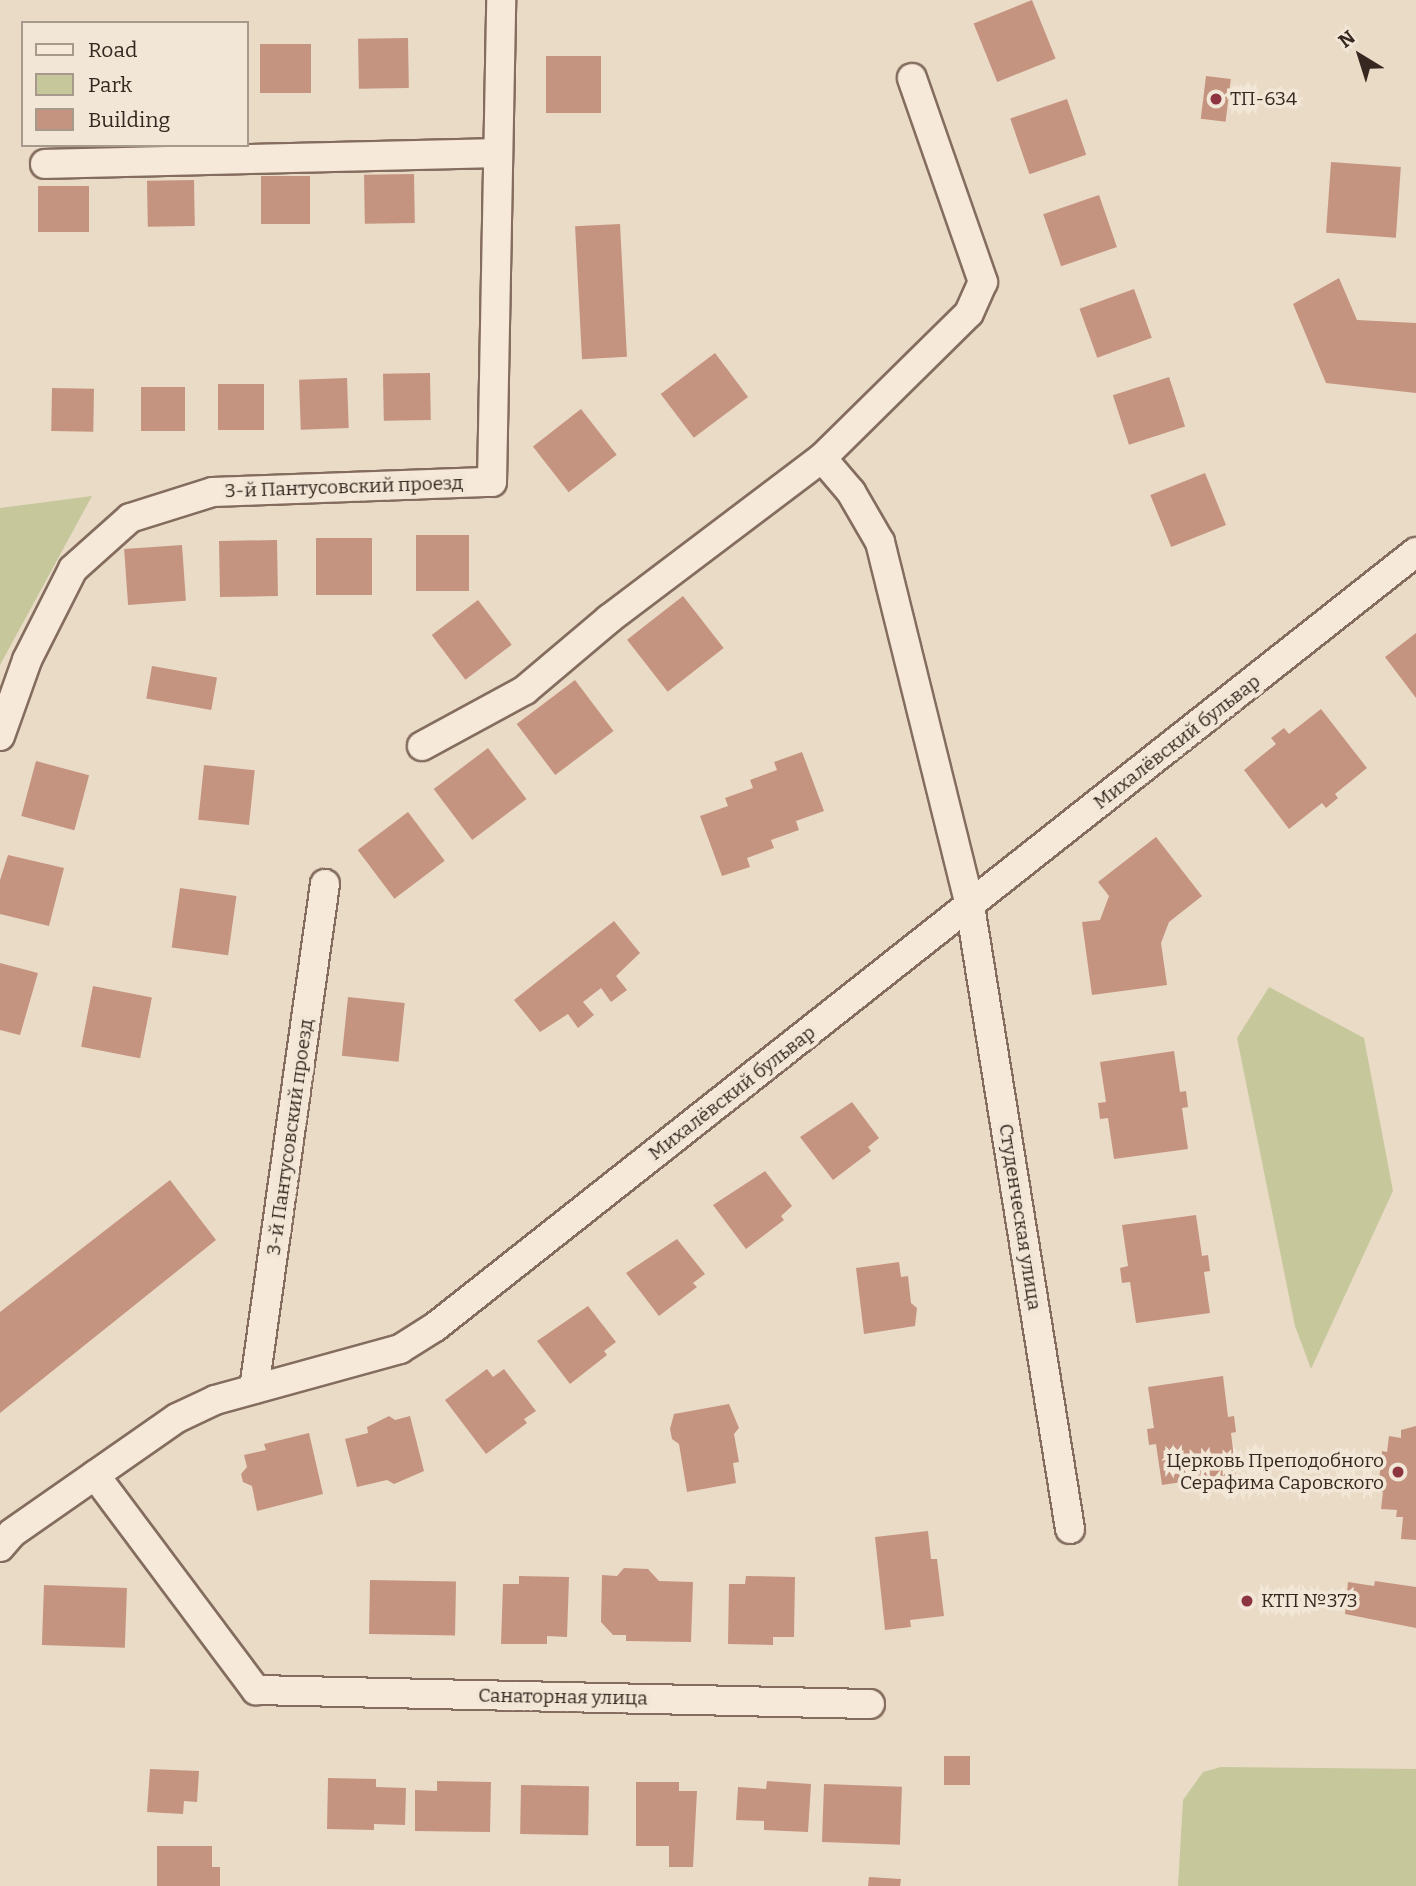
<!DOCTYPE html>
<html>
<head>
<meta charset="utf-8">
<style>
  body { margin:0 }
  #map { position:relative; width:1416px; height:1886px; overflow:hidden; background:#eadbc7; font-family:Bitter,serif }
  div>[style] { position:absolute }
  .green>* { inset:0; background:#c7c79c }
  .building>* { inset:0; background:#c59480; transform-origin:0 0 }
  .roads { filter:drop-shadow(2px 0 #846d5e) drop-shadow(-2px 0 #846d5e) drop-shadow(0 2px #846d5e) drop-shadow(0 -2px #846d5e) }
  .minor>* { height:28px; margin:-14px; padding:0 14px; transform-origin:14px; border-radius:14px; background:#f6e9da }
  .dots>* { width:19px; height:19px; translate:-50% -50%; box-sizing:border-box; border:4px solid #f2e6d6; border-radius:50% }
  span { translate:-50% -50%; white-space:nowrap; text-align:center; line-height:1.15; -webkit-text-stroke:7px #f2e6d6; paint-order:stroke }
  .poi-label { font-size:19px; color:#362820 }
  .left { translate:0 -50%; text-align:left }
  .right { translate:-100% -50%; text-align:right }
  .street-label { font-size:19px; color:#362820 }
  .legend { position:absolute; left:21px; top:21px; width:228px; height:126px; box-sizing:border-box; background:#f2e6d6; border:2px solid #a79a8d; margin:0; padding:9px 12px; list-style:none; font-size:21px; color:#362820 }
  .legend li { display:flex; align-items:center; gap:14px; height:35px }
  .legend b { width:35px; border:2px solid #a79a8d }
  .north { position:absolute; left:1325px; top:21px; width:70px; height:70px; -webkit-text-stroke:5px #f2e6d6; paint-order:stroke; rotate:322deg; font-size:19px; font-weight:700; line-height:28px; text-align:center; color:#362820 }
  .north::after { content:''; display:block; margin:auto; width:24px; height:32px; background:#362820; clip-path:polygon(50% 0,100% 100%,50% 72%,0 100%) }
</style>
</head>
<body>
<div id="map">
  <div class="green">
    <i style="clip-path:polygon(92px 496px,0 665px,0 508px)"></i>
    <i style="clip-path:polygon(1269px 987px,1364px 1038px,1393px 1191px,1311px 1369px,1295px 1326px,1237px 1038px)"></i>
    <i style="clip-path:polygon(1221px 1767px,1416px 1769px,1416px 1886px,1178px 1886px,1183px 1800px,1203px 1772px)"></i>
  </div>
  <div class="building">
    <i style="left:1032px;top:0;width:63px;height:63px;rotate:68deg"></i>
    <i style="left:408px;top:38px;width:50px;height:50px;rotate:89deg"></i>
    <i style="left:260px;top:44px;width:51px;height:49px"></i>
    <i style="left:546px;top:56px;width:55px;height:57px"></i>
    <i style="left:1206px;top:76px;width:25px;height:43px;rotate:7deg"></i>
    <i style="left:1067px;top:99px;width:59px;height:60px;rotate:71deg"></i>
    <i style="left:1331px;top:162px;width:70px;height:71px;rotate:4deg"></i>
    <i style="left:414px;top:174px;width:49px;height:50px;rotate:89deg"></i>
    <i style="left:261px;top:176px;width:49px;height:48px"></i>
    <i style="left:194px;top:180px;width:46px;height:47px;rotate:89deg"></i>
    <i style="left:89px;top:186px;width:46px;height:51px;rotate:90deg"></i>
    <i style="left:1099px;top:195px;width:55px;height:59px;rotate:71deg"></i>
    <i style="left:620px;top:224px;width:133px;height:45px;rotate:87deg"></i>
    <i style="clip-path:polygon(1339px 278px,1357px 320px,1416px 323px,1416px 393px,1326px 383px,1293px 304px)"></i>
    <i style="left:1134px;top:289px;width:52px;height:58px;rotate:70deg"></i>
    <i style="left:715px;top:353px;width:55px;height:68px;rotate:53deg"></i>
    <i style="left:430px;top:373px;width:47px;height:47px;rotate:89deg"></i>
    <i style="left:1169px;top:377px;width:52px;height:59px;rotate:72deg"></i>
    <i style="left:347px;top:378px;width:50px;height:48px;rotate:88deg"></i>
    <i style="left:264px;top:384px;width:46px;height:46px;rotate:90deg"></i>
    <i style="left:185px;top:387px;width:44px;height:44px;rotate:90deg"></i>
    <i style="left:52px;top:388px;width:42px;height:43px;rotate:1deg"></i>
    <i style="left:581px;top:409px;width:58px;height:61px;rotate:52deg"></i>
    <i style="left:1205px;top:473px;width:56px;height:59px;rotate:68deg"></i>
    <i style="left:416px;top:535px;width:53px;height:56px"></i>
    <i style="left:316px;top:538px;width:56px;height:57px"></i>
    <i style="left:277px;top:540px;width:56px;height:58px;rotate:89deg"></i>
    <i style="left:182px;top:545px;width:56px;height:58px;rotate:86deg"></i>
    <i style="left:683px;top:596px;width:66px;height:71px;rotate:52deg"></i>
    <i style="left:478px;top:600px;width:56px;height:58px;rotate:53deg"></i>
    <i style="clip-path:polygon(1416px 633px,1416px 698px,1385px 657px)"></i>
    <i style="left:152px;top:666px;width:66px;height:33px;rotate:10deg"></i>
    <i style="left:575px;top:680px;width:64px;height:73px;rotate:53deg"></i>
    <i style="clip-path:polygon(1321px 709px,1367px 768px,1335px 794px,1338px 798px,1326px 808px,1322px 803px,1289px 829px,1244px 770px,1276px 744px,1271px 738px,1284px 728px,1289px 734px)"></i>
    <i style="left:488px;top:748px;width:64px;height:68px;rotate:53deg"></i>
    <i style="clip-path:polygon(802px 752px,824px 811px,796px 821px,799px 830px,771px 840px,774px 848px,747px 858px,750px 867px,722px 876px,700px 816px,728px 806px,725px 798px,753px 788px,750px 780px,777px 770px,774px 762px)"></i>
    <i style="left:36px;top:761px;width:55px;height:57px;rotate:15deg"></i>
    <i style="left:204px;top:765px;width:51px;height:55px;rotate:6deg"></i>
    <i style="left:408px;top:812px;width:61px;height:63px;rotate:53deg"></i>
    <i style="clip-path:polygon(1156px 837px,1202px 896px,1169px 922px,1161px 943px,1167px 985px,1092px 995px,1082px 922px,1100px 920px,1109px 896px,1098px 882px)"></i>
    <i style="clip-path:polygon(8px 855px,64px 868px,49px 926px,0 914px,0 880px)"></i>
    <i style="left:180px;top:888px;width:57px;height:60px;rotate:8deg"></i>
    <i style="clip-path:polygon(614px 921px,640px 953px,616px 976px,627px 990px,611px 1002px,601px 988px,583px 1002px,594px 1015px,578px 1028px,568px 1014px,540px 1032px,514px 1000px)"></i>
    <i style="clip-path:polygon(0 963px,38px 973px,20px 1035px,0 1030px)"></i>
    <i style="left:93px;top:986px;width:60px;height:62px;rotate:11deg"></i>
    <i style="left:348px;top:997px;width:57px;height:59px;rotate:6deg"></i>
    <i style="clip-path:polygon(1174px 1051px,1180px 1092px,1186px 1091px,1188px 1107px,1182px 1108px,1188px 1149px,1114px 1159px,1108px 1118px,1100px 1119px,1098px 1103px,1106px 1102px,1100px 1062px)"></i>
    <i style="clip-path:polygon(852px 1102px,879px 1138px,868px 1147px,871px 1151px,833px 1180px,800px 1137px)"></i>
    <i style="clip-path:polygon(765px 1171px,792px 1206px,781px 1216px,784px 1220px,746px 1249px,713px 1205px)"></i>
    <i style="clip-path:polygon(170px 1180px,216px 1240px,0 1413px,0 1312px)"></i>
    <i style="clip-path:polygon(1196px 1215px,1202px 1256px,1208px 1255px,1210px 1271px,1204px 1272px,1210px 1313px,1136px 1323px,1130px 1282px,1122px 1283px,1120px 1268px,1128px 1266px,1122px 1225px)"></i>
    <i style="clip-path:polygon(677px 1239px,705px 1274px,693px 1283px,697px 1287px,659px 1316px,626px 1273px)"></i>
    <i style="clip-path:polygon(899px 1262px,901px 1277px,908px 1276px,911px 1303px,917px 1308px,915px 1326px,864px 1334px,856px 1268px)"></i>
    <i style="clip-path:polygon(588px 1306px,616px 1342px,604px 1351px,607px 1355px,570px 1384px,537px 1341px)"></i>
    <i style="clip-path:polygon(487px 1369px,493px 1377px,504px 1369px,536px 1411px,524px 1419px,527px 1423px,486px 1454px,445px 1400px)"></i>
    <i style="clip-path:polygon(1223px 1376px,1228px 1417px,1234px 1416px,1236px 1432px,1231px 1433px,1236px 1474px,1162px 1485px,1156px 1444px,1149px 1445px,1147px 1429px,1154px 1428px,1148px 1387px)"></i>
    <i style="clip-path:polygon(729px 1404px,739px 1428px,734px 1434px,739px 1462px,733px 1463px,736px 1483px,687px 1492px,679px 1444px,672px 1439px,670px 1429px,674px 1414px)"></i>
    <i style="clip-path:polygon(389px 1416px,395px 1420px,410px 1416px,424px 1471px,394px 1484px,387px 1480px,357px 1487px,345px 1439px,368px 1433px,367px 1427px)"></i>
    <i style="clip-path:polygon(1416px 1426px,1416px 1540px,1401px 1539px,1403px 1517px,1396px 1517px,1397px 1510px,1381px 1509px,1383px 1492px,1378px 1492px,1382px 1451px,1387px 1452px,1389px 1436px,1401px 1438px,1401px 1430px)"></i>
    <i style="clip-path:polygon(309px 1433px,323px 1494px,257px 1511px,252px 1486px,243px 1482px,241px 1474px,247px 1467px,244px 1455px,266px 1450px,264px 1444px)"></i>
    <i style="clip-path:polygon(928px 1531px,931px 1559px,937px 1559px,944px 1616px,910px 1620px,911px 1627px,885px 1630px,875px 1537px)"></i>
    <i style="clip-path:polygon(624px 1568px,648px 1569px,659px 1581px,693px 1582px,691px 1642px,626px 1641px,626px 1635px,613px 1635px,601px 1622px,602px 1575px,617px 1576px)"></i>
    <i style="clip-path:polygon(519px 1576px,569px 1577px,567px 1637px,547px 1636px,547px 1644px,501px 1644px,503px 1584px,519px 1584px)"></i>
    <i style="clip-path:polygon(746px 1576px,795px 1577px,794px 1637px,773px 1637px,773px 1645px,728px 1644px,729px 1584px,745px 1584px)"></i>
    <i style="left:370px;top:1580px;width:86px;height:54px;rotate:1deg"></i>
    <i style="clip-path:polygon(1375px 1581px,1416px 1587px,1416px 1628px,1345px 1614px,1348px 1582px,1374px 1586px)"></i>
    <i style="left:44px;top:1585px;width:83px;height:60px;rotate:2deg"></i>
    <i style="left:944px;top:1756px;width:26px;height:29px"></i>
    <i style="clip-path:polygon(150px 1769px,199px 1771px,197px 1802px,184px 1801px,183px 1814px,147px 1812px)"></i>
    <i style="clip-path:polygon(328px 1778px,376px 1779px,376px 1787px,406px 1788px,405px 1825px,374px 1824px,374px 1830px,327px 1829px)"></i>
    <i style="clip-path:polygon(437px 1781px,491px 1782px,490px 1832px,415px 1831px,415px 1790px,437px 1791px)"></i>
    <i style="clip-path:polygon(767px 1781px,811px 1784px,808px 1832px,764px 1830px,764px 1821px,736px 1820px,738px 1787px,766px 1789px)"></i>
    <i style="clip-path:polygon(636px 1782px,679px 1782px,679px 1791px,697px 1791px,693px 1867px,669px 1867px,669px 1846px,636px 1846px)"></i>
    <i style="left:824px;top:1784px;width:78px;height:58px;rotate:2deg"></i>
    <i style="left:521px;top:1785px;width:68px;height:49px;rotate:1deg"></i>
    <i style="clip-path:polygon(157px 1846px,212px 1846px,212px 1867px,220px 1867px,220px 1886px,157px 1886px)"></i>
    <i style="clip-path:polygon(869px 1877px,901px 1879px,900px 1886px,868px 1886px)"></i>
  </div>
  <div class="roads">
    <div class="minor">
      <i style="left:45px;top:164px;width:451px;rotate:-1.4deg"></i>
      <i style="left:822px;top:458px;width:45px;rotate:49.5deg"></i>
      <i style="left:851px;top:492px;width:58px;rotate:59.9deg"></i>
      <i style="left:880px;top:542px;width:375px;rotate:76.1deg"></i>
      <i style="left:970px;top:906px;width:631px;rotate:80.88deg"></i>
      <i style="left:0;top:736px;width:81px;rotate:-70.4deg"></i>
      <i style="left:27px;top:660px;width:102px;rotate:-63.2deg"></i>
      <i style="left:73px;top:569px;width:76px;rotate:-41.8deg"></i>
      <i style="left:130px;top:518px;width:87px;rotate:-17.4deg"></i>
      <i style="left:213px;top:492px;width:279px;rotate:-2.1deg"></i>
      <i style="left:492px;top:482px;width:482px;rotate:-88.9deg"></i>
      <i style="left:422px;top:746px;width:117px;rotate:-28.5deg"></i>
      <i style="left:525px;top:690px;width:110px;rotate:-40.2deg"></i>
      <i style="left:609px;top:619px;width:267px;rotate:-37.1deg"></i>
      <i style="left:822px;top:458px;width:206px;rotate:-44.6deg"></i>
      <i style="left:969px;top:313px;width:34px;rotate:-66deg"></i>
      <i style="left:983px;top:282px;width:216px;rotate:-109.2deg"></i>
      <i style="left:254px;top:1389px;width:510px;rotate:-82deg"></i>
      <i style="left:95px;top:1475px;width:269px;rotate:53.2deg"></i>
      <i style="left:256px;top:1690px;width:614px;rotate:1.31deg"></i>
      <i style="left:0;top:1547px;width:18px;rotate:-49deg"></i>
      <i style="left:12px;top:1533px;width:201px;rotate:-34.9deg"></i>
      <i style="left:177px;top:1418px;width:42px;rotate:-25.3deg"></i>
      <i style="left:215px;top:1400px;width:192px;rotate:-15.4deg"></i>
      <i style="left:400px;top:1349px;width:41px;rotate:-32.2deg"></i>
      <i style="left:435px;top:1327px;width:1250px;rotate:-38.31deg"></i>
    </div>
  </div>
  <div class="dots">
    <i style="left:1216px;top:99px;background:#8d3441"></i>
    <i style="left:1398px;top:1472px;background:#8d3441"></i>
    <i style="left:1247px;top:1601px;background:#8d3441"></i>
  </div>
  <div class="poi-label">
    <span class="left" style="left:1230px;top:99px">ТП-634</span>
    <span class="right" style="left:1384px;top:1472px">Церковь Преподобного<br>Серафима Саровского</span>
    <span class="left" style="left:1261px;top:1601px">КТП №373</span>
  </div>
  <div class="street-label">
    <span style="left:344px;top:487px;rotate:-2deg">3-й Пантусовский проезд</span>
    <span style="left:1177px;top:742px;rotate:-38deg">Михалёвский бульвар</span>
    <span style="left:732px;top:1093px;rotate:-38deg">Михалёвский бульвар</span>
    <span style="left:290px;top:1137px;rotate:-82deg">3-й Пантусовский проезд</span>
    <span style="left:1020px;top:1217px;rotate:81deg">Студенческая улица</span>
    <span style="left:563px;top:1697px;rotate:1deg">Санаторная улица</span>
  </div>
  <ul class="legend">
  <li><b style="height:9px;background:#f6e9da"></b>Road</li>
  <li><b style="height:19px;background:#c7c79c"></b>Park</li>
  <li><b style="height:19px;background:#c59480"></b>Building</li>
  </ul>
  <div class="north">N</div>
</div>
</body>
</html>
